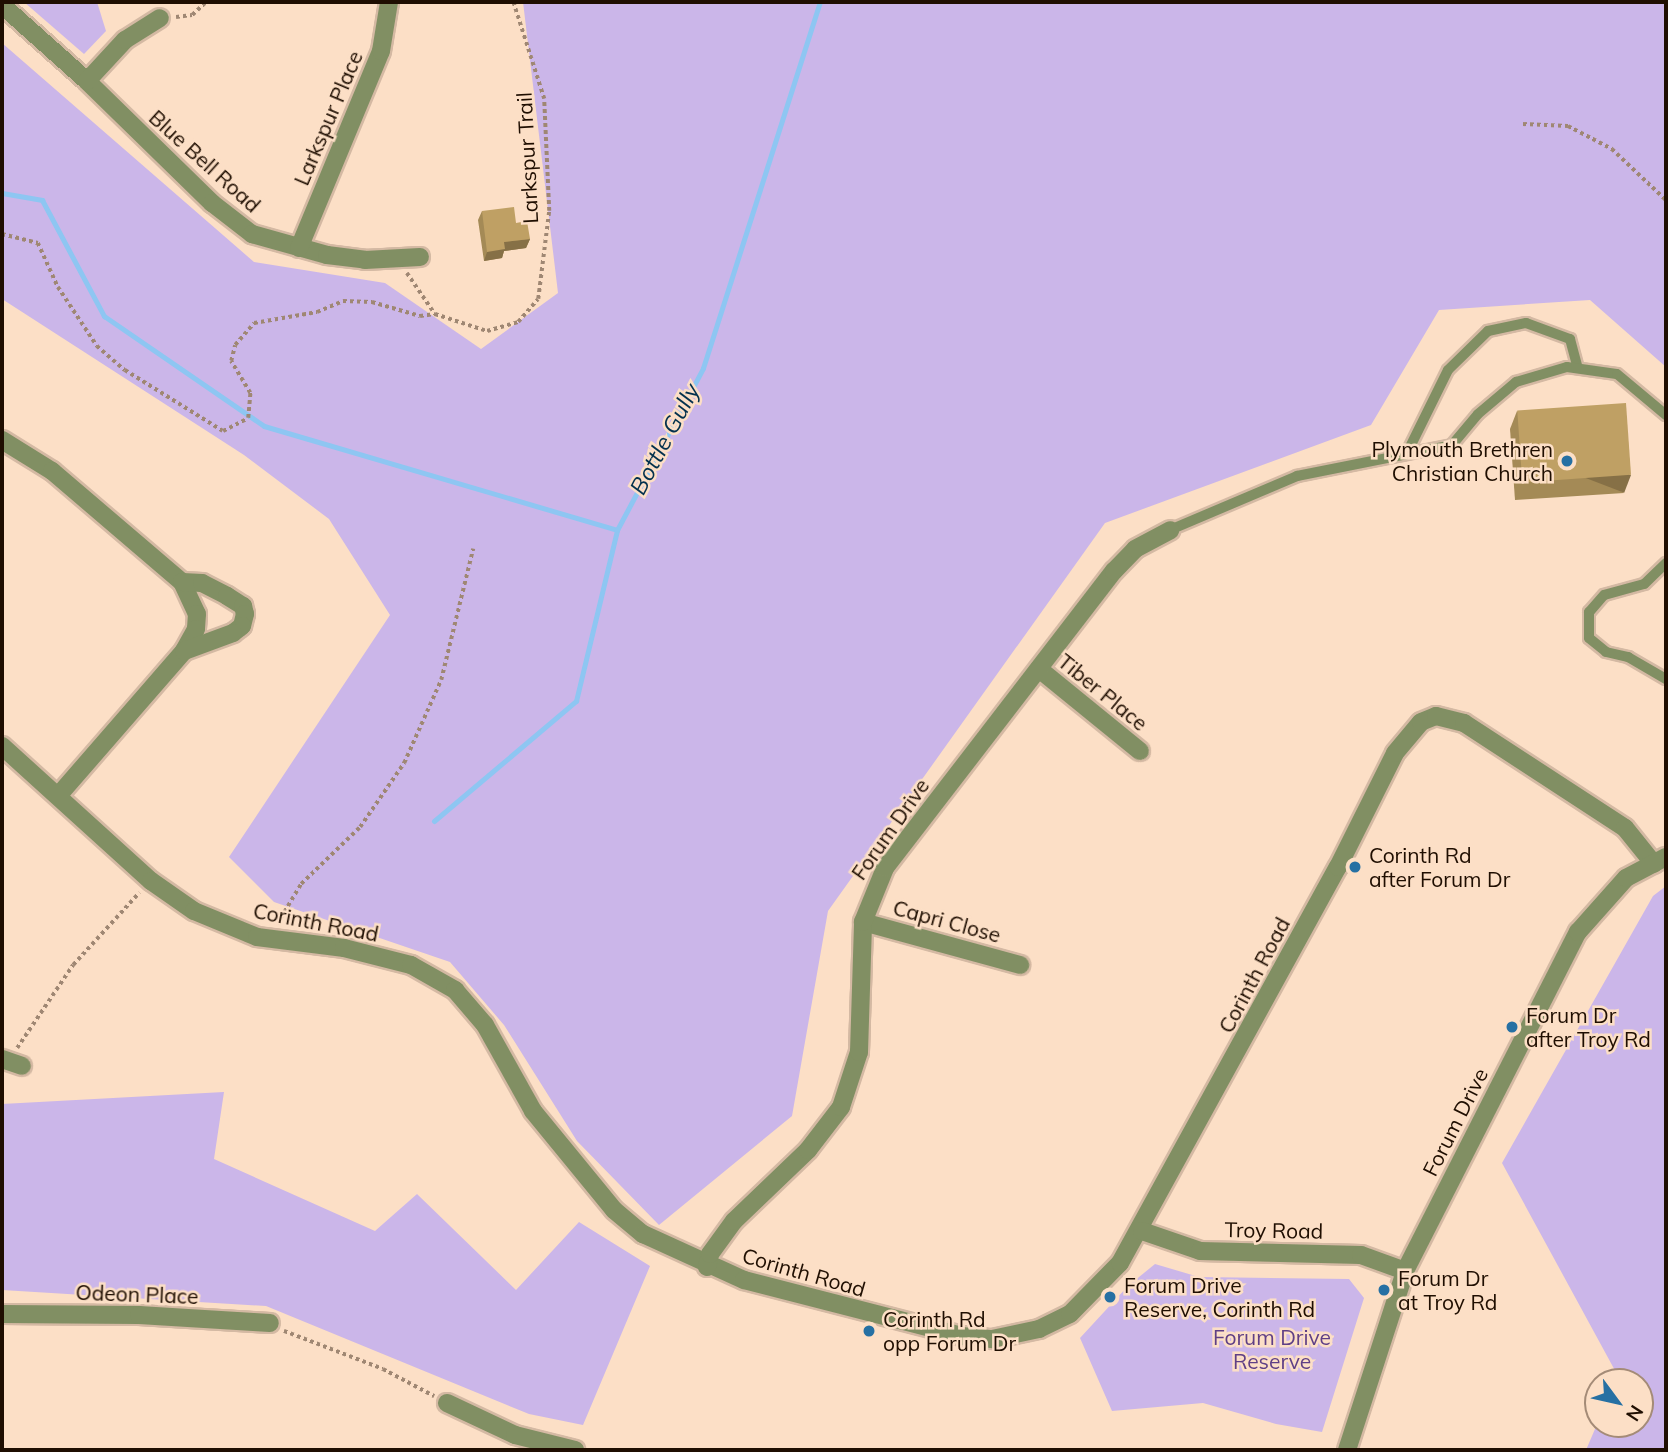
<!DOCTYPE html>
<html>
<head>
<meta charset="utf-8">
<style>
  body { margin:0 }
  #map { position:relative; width:1668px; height:1452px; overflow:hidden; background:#fcdfc6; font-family:Mulish,sans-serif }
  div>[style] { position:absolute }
  .green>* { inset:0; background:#cbb6e9 }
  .stream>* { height:5px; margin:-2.5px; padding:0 2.5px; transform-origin:2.5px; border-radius:2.5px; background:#8ec6f2 }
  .path>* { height:3.5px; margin-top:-1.75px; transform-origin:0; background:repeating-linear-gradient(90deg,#9f8773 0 3.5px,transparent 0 7px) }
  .roads { filter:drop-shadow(2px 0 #d4b9a3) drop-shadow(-2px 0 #d4b9a3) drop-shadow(0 2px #d4b9a3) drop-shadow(0 -2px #d4b9a3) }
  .service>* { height:10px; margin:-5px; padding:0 5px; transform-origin:5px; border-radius:5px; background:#818f63 }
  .minor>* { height:18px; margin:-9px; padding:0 9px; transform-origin:9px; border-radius:9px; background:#818f63 }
  .wall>* { inset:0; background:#a48a56 }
  .shaded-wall>* { inset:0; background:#867046; transform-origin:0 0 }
  .building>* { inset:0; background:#bfa064; transform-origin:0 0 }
  .dots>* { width:19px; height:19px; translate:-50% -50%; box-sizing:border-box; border:4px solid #fcdfc6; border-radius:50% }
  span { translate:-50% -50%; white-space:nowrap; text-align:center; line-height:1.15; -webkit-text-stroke:5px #fcdfc6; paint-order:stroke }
  .street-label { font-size:21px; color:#1f0e01 }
  .poi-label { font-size:21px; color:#1f0e01 }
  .right { translate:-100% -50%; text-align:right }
  .left { translate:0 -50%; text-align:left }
  .park-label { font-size:21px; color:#5f3f86 }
  .water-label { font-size:23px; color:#03314e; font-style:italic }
  .frame { position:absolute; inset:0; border:4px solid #1f0e01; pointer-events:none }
  .north { position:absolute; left:1584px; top:1368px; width:70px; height:70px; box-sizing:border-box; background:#fcdfc6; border:2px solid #a48b77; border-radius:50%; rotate:123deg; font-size:19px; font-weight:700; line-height:28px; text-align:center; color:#1f0e01 }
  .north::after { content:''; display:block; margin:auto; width:24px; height:32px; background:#2670a3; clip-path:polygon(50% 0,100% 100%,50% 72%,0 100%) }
</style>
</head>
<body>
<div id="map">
  <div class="green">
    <i style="clip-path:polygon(24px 2px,97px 2px,106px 31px,84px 54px)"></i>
    <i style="clip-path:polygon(523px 2px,1666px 2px,1666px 367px,1590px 300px,1439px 310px,1371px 425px,1105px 523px,828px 911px,792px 1116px,659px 1225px,577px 1141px,504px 1025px,450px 962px,274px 902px,229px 857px,390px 615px,329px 519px,244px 455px,2px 299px,2px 43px,254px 262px,385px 283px,481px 349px,558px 293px)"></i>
    <i style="clip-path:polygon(1666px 886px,1666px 1450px,1586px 1450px,1598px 1422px,1640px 1424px,1640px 1382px,1616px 1382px,1618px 1376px,1502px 1163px,1653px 896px)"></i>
    <i style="clip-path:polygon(224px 1092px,214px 1159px,375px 1231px,417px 1194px,516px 1290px,579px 1222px,650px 1266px,583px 1425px,529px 1414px,266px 1306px,2px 1290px,2px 1104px)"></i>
    <i style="clip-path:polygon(1155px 1264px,1199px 1277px,1349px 1279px,1364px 1298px,1322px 1432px,1276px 1424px,1203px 1403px,1112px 1411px,1080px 1338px,1128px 1286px)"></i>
  </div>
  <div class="stream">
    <i style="left:2px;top:193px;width:41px;rotate:9.9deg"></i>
    <i style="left:42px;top:200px;width:132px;rotate:61.9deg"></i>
    <i style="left:104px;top:316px;width:194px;rotate:34.5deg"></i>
    <i style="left:264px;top:426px;width:368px;rotate:16.4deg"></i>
    <i style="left:434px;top:821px;width:186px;rotate:-40.2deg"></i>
    <i style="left:576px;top:701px;width:176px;rotate:-76.5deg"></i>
    <i style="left:617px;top:530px;width:183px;rotate:-62deg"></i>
    <i style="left:703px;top:368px;width:384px;rotate:-72.3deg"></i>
  </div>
  <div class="path">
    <i style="left:176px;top:17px;width:16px;rotate:-7deg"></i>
    <i style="left:192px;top:15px;width:19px;rotate:-43deg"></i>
    <i style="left:1523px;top:124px;width:45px;rotate:2.5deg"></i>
    <i style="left:1568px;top:126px;width:50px;rotate:27.6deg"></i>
    <i style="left:1612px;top:149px;width:74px;rotate:43.4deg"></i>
    <i style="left:2px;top:234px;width:37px;rotate:14deg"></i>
    <i style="left:38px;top:243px;width:48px;rotate:65.6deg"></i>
    <i style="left:58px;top:287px;width:71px;rotate:56.5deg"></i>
    <i style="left:97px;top:346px;width:37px;rotate:41deg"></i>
    <i style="left:125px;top:370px;width:115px;rotate:31.9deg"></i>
    <i style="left:223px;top:431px;width:28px;rotate:-27deg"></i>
    <i style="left:248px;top:418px;width:25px;rotate:-85deg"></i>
    <i style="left:250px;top:393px;width:37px;rotate:-121deg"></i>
    <i style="left:231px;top:361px;width:16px;rotate:-76deg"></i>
    <i style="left:235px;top:345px;width:29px;rotate:-49deg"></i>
    <i style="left:254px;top:323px;width:64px;rotate:-9.9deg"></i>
    <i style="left:317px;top:312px;width:28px;rotate:-23deg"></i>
    <i style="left:343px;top:301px;width:29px;rotate:2deg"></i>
    <i style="left:372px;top:302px;width:50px;rotate:16.3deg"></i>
    <i style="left:420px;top:316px;width:15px;rotate:-8deg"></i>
    <i style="left:407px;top:273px;width:50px;rotate:55.7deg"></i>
    <i style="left:435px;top:314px;width:55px;rotate:18.1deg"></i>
    <i style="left:487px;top:331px;width:32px;rotate:-16deg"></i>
    <i style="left:518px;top:322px;width:30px;rotate:-49deg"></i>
    <i style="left:538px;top:299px;width:89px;rotate:-82.9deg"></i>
    <i style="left:549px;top:211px;width:112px;rotate:-92.6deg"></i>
    <i style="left:544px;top:99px;width:102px;rotate:-107.7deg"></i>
    <i style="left:277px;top:924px;width:47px;rotate:-59deg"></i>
    <i style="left:301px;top:884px;width:82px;rotate:-44deg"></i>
    <i style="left:360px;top:827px;width:78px;rotate:-55.5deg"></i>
    <i style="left:404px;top:763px;width:91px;rotate:-66deg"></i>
    <i style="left:441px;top:680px;width:135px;rotate:-76.3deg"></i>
    <i style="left:17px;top:1048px;width:100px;rotate:-56deg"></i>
    <i style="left:73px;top:965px;width:98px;rotate:-47.5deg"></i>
    <i style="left:284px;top:1331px;width:106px;rotate:21deg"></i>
    <i style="left:383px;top:1369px;width:58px;rotate:27.9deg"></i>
  </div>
  <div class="roads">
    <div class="service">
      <i style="left:1408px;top:451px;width:90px;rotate:-63.7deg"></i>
      <i style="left:1448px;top:370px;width:56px;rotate:-44.3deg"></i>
      <i style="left:1488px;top:331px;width:39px;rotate:-12deg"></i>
      <i style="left:1526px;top:323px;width:47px;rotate:20deg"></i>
      <i style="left:1570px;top:339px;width:30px;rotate:75deg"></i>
      <i style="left:1170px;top:530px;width:138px;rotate:-23deg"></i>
      <i style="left:1297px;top:476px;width:158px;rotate:-11.3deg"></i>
      <i style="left:1452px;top:445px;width:40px;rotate:-50deg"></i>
      <i style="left:1478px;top:414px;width:50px;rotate:-40.1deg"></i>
      <i style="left:1516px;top:382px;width:53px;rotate:-16.4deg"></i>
      <i style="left:1567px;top:367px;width:50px;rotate:8deg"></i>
      <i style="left:1617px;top:374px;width:64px;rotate:39.9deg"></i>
      <i style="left:1666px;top:563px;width:30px;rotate:136deg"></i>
      <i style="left:1644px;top:584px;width:41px;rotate:164.6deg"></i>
      <i style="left:1604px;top:595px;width:23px;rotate:131deg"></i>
      <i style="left:1589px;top:612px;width:26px;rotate:90deg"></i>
      <i style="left:1589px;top:638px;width:22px;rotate:39deg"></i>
      <i style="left:1606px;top:652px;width:23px;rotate:13deg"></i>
      <i style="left:1628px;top:657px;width:44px;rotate:30.1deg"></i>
    </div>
    <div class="minor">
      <i style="left:2px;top:5px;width:114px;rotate:41.8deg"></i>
      <i style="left:87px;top:81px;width:175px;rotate:44.3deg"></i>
      <i style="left:212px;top:203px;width:51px;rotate:37.8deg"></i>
      <i style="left:252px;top:234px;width:78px;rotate:15.6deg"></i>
      <i style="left:327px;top:255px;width:38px;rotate:7deg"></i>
      <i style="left:365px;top:260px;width:55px;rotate:-3.1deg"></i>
      <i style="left:87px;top:81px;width:56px;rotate:-47.2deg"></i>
      <i style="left:125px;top:40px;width:41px;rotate:-32.2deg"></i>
      <i style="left:299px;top:248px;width:213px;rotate:-67.4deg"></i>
      <i style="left:381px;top:51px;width:50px;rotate:-80.7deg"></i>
      <i style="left:2px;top:440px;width:59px;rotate:31.8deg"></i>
      <i style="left:52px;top:471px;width:171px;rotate:40.5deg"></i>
      <i style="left:182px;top:582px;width:35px;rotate:65deg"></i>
      <i style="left:197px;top:614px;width:15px;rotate:94deg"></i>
      <i style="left:196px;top:629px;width:25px;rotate:119deg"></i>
      <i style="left:184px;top:651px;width:192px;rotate:131deg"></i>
      <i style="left:182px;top:582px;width:20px;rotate:3deg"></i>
      <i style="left:202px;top:583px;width:28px;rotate:27deg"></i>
      <i style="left:227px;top:596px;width:19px;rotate:32deg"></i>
      <i style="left:243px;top:606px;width:8px;rotate:76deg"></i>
      <i style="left:245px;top:614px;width:12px;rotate:104deg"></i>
      <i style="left:242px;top:626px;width:11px;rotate:142deg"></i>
      <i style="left:233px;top:633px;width:52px;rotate:159.8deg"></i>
      <i style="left:1039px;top:669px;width:130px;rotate:39.1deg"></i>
      <i style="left:2px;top:746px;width:201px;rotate:42.2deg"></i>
      <i style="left:151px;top:881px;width:52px;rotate:34.9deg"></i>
      <i style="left:194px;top:911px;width:68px;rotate:22.4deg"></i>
      <i style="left:257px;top:937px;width:88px;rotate:7.2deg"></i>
      <i style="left:344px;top:948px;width:69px;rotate:14.2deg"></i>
      <i style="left:411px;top:965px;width:51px;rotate:29.6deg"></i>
      <i style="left:455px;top:990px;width:46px;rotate:49.4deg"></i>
      <i style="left:485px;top:1025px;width:98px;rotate:60.8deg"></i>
      <i style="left:533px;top:1111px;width:128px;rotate:50.7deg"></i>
      <i style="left:614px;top:1210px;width:38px;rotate:40deg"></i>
      <i style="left:643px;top:1234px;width:111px;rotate:24.5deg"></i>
      <i style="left:744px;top:1280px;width:225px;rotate:14.4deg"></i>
      <i style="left:962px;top:1336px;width:30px;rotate:6deg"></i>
      <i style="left:992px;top:1339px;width:48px;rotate:-12deg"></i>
      <i style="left:1039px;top:1329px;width:34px;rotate:-26deg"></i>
      <i style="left:1070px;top:1314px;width:71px;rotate:-45.6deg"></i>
      <i style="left:1120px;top:1263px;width:452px;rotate:-61.2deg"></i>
      <i style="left:1338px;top:867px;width:127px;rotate:-63.4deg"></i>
      <i style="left:1395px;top:753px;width:40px;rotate:-50deg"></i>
      <i style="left:1421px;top:722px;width:16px;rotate:-22deg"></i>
      <i style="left:1436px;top:716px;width:29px;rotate:14deg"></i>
      <i style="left:1464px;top:723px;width:192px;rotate:33.1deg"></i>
      <i style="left:1625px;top:828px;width:46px;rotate:51.1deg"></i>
      <i style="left:863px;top:922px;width:163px;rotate:15.3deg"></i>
      <i style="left:2px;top:1059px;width:21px;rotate:19deg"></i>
      <i style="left:1142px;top:1231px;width:61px;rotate:19deg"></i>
      <i style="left:1200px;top:1251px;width:161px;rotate:1.4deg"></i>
      <i style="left:1361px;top:1255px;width:47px;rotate:20deg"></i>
      <i style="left:707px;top:1267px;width:13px;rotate:-77deg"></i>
      <i style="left:710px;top:1254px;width:41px;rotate:-54deg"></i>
      <i style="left:734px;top:1221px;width:103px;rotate:-43.8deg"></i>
      <i style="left:808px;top:1150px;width:54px;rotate:-52.5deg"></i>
      <i style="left:841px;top:1107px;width:58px;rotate:-71.9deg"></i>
      <i style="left:859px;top:1052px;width:130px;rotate:-88.2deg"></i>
      <i style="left:863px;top:922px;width:58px;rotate:-67.8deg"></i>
      <i style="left:885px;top:868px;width:375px;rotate:-52.4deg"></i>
      <i style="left:1114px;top:571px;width:30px;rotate:-46deg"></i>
      <i style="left:1135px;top:549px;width:40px;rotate:-28deg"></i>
      <i style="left:2px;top:1314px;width:137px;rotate:0.4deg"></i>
      <i style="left:139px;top:1315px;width:131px;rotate:3.5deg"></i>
      <i style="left:447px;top:1403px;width:75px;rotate:25.2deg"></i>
      <i style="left:515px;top:1435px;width:62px;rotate:14deg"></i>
      <i style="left:1347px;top:1450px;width:188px;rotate:-72deg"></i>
      <i style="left:1405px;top:1271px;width:381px;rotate:-63deg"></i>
      <i style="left:1578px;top:932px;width:72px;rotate:-48.4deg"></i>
      <i style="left:1626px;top:878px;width:45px;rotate:-27.7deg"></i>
    </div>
  </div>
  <div class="wall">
    <i style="clip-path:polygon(482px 211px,516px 223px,530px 239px,526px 248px,504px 251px,502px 258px,484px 261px,478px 220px)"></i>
    <i style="clip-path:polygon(1517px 411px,1624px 493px,1515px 500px,1510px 429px)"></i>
  </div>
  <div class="shaded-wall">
    <i style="clip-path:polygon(530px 239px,526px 248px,504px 251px,502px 258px,484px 261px,487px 252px,504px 242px)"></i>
    <i style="left:1631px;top:475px;width:19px;height:109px;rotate:111deg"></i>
  </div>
  <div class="building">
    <i style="clip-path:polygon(514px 207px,516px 223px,527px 221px,530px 239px,504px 242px,505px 249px,487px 252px,482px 211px)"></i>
    <i style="left:1626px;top:403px;width:72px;height:109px;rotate:86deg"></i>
  </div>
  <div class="dots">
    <i style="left:1567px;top:461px;background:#2670a3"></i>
    <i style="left:1355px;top:867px;background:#2670a3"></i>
    <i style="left:1512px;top:1027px;background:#2670a3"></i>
    <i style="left:1384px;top:1290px;background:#2670a3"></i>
    <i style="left:1110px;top:1297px;background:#2670a3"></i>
    <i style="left:869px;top:1331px;background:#2670a3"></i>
  </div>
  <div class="street-label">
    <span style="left:328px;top:118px;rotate:-67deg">Larkspur Place</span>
    <span style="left:527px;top:158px;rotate:-93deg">Larkspur Trail</span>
    <span style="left:205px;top:161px;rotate:42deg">Blue Bell Road</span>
    <span style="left:1103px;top:692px;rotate:39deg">Tiber Place</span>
    <span style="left:890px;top:829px;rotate:-55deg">Forum Drive</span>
    <span style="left:947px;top:921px;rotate:15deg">Capri Close</span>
    <span style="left:316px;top:922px;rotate:11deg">Corinth Road</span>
    <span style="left:1254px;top:975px;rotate:-62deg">Corinth Road</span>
    <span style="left:1455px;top:1122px;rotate:-63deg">Forum Drive</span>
    <span style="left:1274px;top:1230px;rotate:1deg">Troy Road</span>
    <span style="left:804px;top:1272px;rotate:16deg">Corinth Road</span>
    <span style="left:137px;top:1294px;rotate:2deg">Odeon Place</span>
  </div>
  <div class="poi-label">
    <span class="right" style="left:1553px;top:461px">Plymouth Brethren<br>Christian Church</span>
    <span class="left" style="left:1369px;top:867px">Corinth Rd<br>after Forum Dr</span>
    <span class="left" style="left:1526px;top:1027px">Forum Dr<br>after Troy Rd</span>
    <span class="left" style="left:1398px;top:1290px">Forum Dr<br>at Troy Rd</span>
    <span class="left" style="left:1124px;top:1297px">Forum Drive<br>Reserve, Corinth Rd</span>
    <span class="left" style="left:883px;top:1331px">Corinth Rd<br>opp Forum Dr</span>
  </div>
  <div class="park-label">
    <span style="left:1272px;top:1349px">Forum Drive<br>Reserve</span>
  </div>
  <div class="water-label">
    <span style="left:665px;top:439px;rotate:-62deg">Bottle Gully</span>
  </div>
  <div class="frame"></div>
  <div class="north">N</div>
</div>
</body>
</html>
